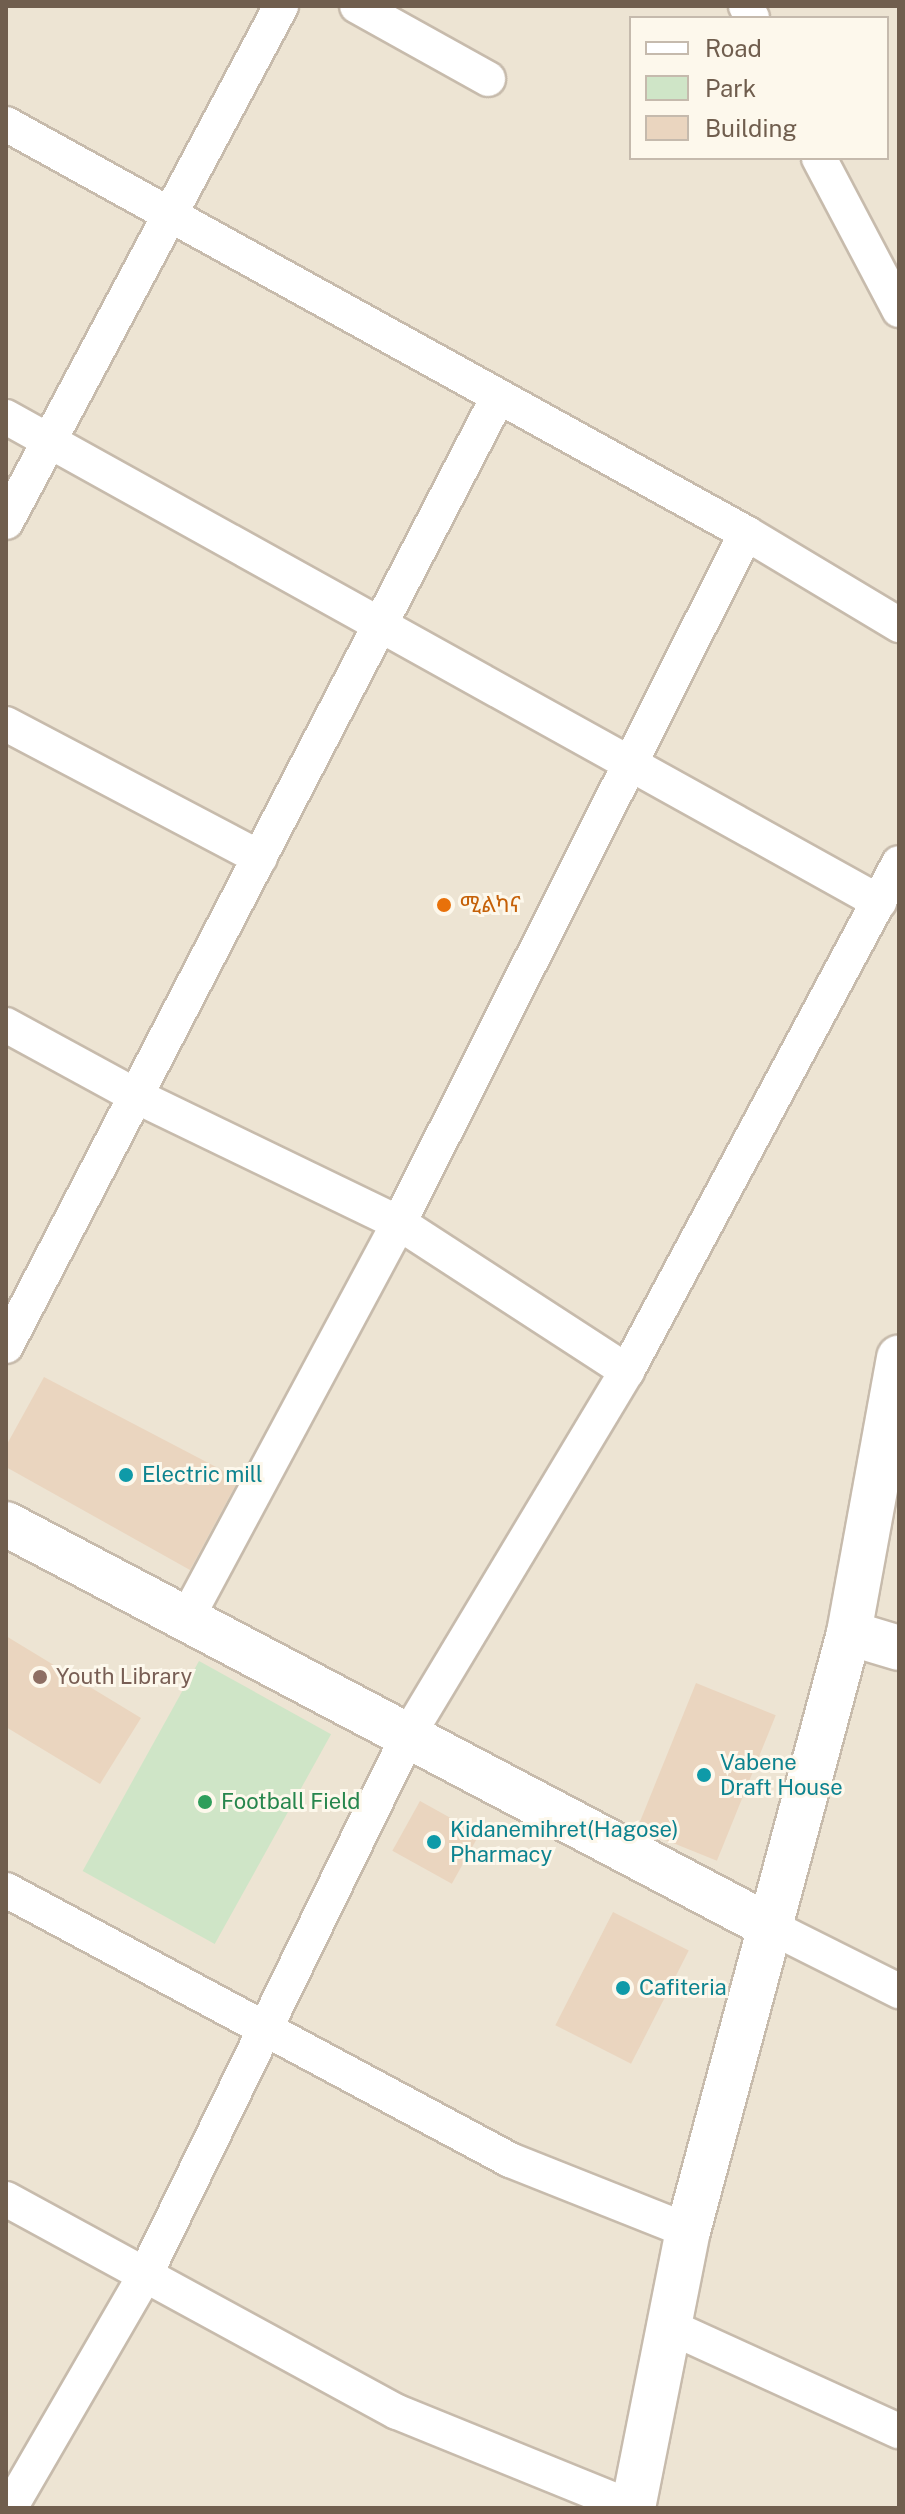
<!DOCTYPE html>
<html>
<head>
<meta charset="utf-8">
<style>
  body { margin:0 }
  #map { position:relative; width:905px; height:2514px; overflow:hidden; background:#f9f4e6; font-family:"Public Sans","Noto Sans Ethiopic",sans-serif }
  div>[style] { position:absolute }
  .residential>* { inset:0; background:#ede4d3 }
  .green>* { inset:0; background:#cfe5c7; transform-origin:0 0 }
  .building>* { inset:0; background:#ead5bf; transform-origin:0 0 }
  .roads { filter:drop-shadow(2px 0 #c7bbac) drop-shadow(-2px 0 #c7bbac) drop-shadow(0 2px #c7bbac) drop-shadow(0 -2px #c7bbac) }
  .street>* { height:34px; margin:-17px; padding:0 17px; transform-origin:17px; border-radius:17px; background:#fff }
  .secondary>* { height:44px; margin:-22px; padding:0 22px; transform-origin:22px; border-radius:22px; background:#fff }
  .dots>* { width:22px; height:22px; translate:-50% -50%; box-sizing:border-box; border:4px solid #fdf8ec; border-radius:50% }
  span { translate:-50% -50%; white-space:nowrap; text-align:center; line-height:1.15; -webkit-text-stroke:6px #fdf8ec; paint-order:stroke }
  .food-label { font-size:22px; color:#c56008 }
  .left { translate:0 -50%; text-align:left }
  .culture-label { font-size:22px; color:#0d838f }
  .education-label { font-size:22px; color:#785e54 }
  .leisure-label { font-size:22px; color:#27864d }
  .frame { position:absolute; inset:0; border:8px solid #705e4e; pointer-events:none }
  .legend { position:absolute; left:629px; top:16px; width:260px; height:144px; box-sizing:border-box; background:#fdf8ec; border:2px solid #c5baad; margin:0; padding:10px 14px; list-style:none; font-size:24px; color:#705e4e }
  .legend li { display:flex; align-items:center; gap:16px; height:40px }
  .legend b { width:40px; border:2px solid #c5baad }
</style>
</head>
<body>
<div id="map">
  <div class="residential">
    <i style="clip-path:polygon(evenodd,6px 6px,899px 6px,899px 2508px,6px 2508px,6px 6px,631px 18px,887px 18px,887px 158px,631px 158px,631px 18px)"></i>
  </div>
  <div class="green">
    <i style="left:199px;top:1661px;width:151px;height:240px;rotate:29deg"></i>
  </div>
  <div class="building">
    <i style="clip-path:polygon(44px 1377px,239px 1479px,190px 1570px,6px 1467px,6px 1446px)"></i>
    <i style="clip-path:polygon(6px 1636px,141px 1718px,100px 1784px,6px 1727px)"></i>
    <i style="left:696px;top:1683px;width:86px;height:157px;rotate:22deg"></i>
    <i style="left:420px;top:1801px;width:68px;height:57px;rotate:29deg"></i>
    <i style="left:613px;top:1912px;width:85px;height:127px;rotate:27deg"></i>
  </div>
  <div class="roads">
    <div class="street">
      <i style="left:357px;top:6px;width:150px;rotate:29.1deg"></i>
      <i style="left:746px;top:6px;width:13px;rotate:63deg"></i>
      <i style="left:6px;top:124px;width:846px;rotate:28.93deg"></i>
      <i style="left:746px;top:533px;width:179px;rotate:31deg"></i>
      <i style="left:819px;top:158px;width:172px;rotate:62.2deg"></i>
      <i style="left:6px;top:417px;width:999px;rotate:29.05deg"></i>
      <i style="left:6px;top:522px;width:585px;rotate:-61.94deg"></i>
      <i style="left:6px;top:724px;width:287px;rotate:27.8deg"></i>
      <i style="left:6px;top:1025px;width:148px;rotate:28.6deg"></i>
      <i style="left:136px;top:1096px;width:292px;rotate:25.8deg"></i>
      <i style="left:399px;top:1223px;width:272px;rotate:33deg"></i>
      <i style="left:6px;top:1346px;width:1067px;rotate:-62.59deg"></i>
      <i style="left:188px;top:1616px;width:446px;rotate:-61.8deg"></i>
      <i style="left:399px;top:1223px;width:772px;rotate:-63.3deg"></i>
      <i style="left:6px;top:1890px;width:572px;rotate:28.18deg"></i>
      <i style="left:510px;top:2160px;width:192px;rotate:21.7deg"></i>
      <i style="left:767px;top:1925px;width:148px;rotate:26.6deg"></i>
      <i style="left:6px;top:2199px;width:445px;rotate:28.6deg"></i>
      <i style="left:397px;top:2412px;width:255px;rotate:22.1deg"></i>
      <i style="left:666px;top:2325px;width:256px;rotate:24.5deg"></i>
      <i style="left:10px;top:2508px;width:269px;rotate:-59.9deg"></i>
      <i style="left:145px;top:2275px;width:604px;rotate:-63.99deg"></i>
      <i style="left:410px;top:1732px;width:421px;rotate:-59deg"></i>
      <i style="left:627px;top:1371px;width:576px;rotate:-61.83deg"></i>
    </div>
    <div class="secondary">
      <i style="left:6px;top:1524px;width:860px;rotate:27.79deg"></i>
      <i style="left:849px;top:1633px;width:52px;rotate:16.7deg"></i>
      <i style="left:633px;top:2508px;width:282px;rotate:-78.8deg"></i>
      <i style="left:688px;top:2231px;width:619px;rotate:-74.93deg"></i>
      <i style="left:849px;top:1633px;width:280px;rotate:-79.7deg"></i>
    </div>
  </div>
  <div class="dots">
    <i style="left:444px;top:905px;background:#e8710a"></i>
    <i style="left:126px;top:1475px;background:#0f9aa8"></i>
    <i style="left:40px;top:1677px;background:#8d6e63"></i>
    <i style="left:704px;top:1775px;background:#0f9aa8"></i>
    <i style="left:205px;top:1802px;background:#2e9e5b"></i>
    <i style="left:434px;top:1842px;background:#0f9aa8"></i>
    <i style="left:623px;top:1988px;background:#0f9aa8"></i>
  </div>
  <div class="food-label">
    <span class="left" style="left:460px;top:905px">ሚልካና</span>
  </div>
  <div class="culture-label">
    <span class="left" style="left:142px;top:1475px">Electric mill</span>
    <span class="left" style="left:720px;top:1775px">Vabene<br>Draft House</span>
    <span class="left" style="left:450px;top:1842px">Kidanemihret(Hagose)<br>Pharmacy</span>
    <span class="left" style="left:639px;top:1988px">Cafiteria</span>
  </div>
  <div class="education-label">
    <span class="left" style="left:56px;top:1677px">Youth Library</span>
  </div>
  <div class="leisure-label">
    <span class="left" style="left:221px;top:1802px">Football Field</span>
  </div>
  <div class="frame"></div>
  <ul class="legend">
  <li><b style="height:10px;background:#fff"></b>Road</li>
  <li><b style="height:22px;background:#cfe5c7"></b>Park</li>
  <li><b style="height:22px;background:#ead5bf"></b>Building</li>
  </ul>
</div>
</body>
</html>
